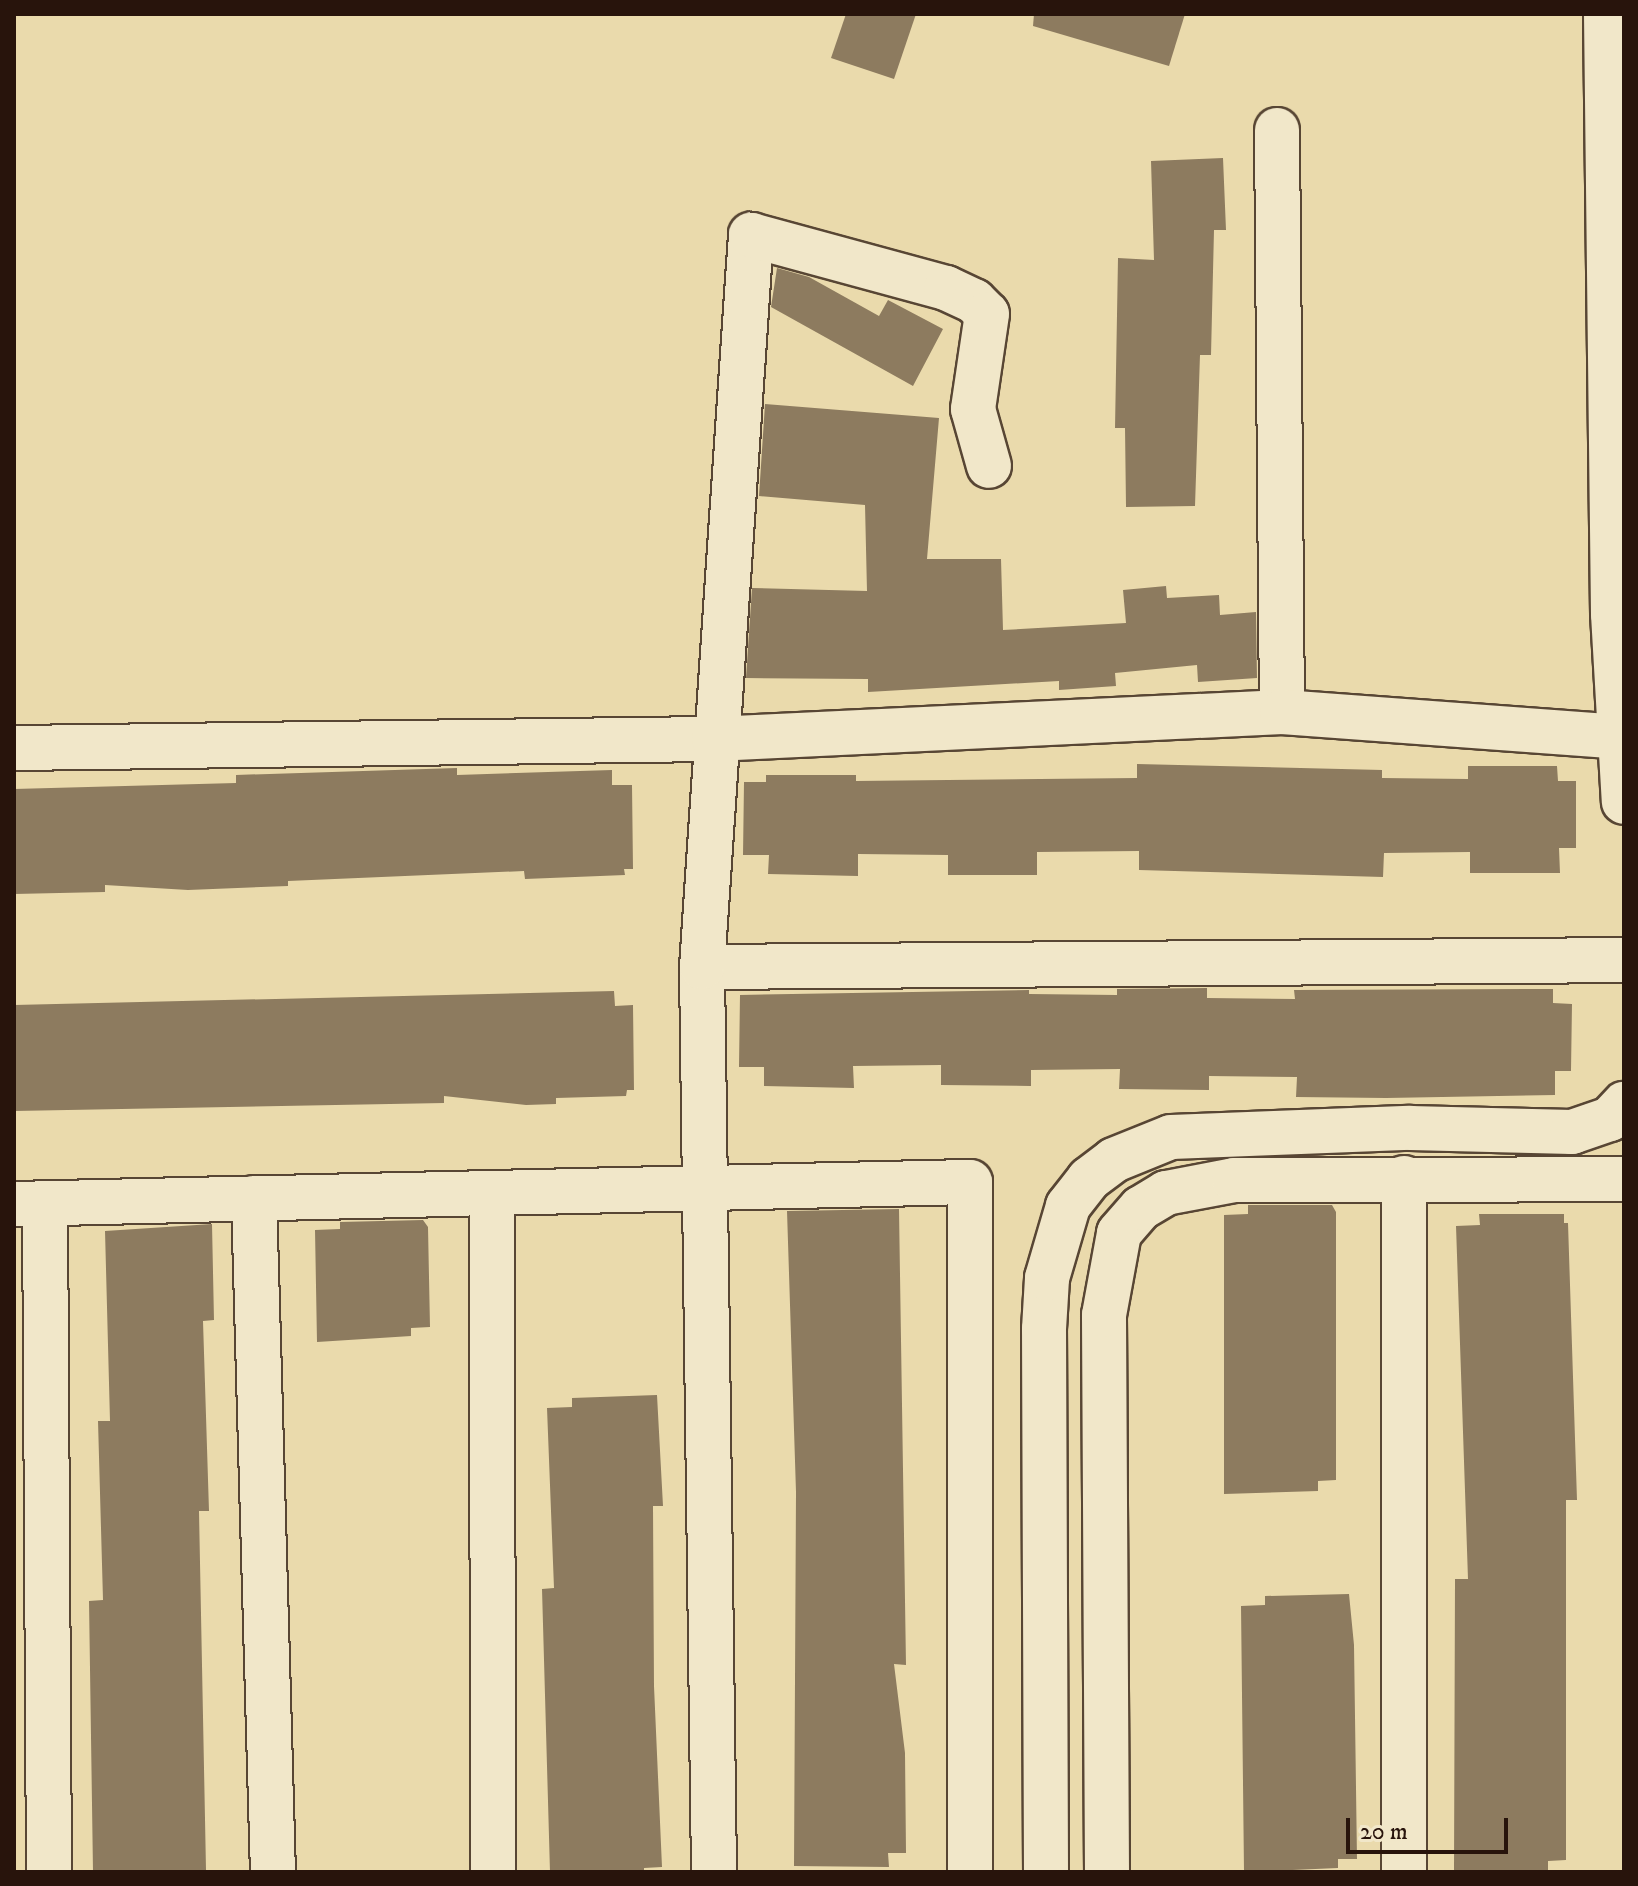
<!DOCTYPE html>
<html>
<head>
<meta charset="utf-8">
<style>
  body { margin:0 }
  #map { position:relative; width:1638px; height:1886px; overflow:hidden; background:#eadaac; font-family:"IM FELL DW Pica",serif }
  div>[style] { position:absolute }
  .building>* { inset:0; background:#8d7b5f }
  .roads { filter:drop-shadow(2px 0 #584634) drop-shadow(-2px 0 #584634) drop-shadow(0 2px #584634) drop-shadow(0 -2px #584634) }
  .street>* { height:44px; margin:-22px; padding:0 22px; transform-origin:22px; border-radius:22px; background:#f1e7c9 }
  .secondary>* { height:44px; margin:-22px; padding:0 22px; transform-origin:22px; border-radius:22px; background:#f1e7c9 }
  span { translate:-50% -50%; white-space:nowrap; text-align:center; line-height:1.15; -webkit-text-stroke:8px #f1e7c9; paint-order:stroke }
  .frame { position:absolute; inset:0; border:16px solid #28140c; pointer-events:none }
  .scale { position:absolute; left:1346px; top:1818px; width:162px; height:36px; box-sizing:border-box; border:4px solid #28140c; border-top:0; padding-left:10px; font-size:24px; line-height:28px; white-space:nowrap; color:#28140c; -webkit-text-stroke:6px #f1e7c9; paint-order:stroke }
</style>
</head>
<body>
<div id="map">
  <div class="building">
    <i style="clip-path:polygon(846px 14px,916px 14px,894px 79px,831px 58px)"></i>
    <i style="clip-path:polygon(1034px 14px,1185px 14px,1169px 66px,1033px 26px)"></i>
    <i style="clip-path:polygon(1223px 158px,1226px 230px,1214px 230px,1211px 355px,1200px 355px,1195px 506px,1126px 507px,1125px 428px,1115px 428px,1118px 258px,1154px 260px,1151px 161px)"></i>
    <i style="clip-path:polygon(777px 268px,809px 277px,879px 316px,888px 300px,943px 329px,913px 386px,771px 307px)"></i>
    <i style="clip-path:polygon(765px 404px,939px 418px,927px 559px,1001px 559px,1003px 630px,1126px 623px,1123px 590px,1166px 586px,1167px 598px,1219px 595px,1220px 615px,1256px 612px,1257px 678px,1198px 682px,1197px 665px,1115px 673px,1116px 686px,1059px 690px,1059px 681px,868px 692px,868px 679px,746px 678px,752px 588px,867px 591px,865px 505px,759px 496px)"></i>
    <i style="clip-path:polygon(1137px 764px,1382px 770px,1382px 778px,1468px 779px,1468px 766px,1557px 766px,1558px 781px,1576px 781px,1576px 848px,1559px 848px,1560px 873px,1470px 873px,1470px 852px,1384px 853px,1383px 877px,1139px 870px,1139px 851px,1037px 852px,1037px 875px,948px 875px,948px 855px,858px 854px,858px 876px,768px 874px,769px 855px,743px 855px,744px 782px,766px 782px,766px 775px,856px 775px,856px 781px,1137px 778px)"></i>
    <i style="clip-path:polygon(457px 768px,457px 775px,612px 770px,612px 785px,632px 785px,633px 869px,624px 869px,625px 875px,525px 879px,524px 871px,288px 881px,288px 886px,188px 890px,105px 885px,105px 892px,14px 894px,14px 789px,236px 783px,236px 775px)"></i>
    <i style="clip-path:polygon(1207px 988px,1207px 998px,1295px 999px,1294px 990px,1553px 989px,1553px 1003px,1572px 1004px,1571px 1071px,1555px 1071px,1555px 1095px,1386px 1098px,1296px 1097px,1297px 1077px,1209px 1076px,1209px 1090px,1119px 1089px,1120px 1069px,1031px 1070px,1031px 1086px,941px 1085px,941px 1065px,853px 1066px,854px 1088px,764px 1086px,764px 1067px,739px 1067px,740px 995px,1029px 990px,1029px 994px,1117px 995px,1117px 989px)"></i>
    <i style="clip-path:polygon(614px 991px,615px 1006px,633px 1005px,634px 1090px,627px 1090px,626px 1096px,556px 1098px,556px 1104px,526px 1105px,444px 1096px,444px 1103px,14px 1111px,14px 1005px)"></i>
    <i style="clip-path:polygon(1248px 1205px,1332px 1205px,1336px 1212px,1336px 1480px,1318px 1481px,1318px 1491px,1224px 1494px,1224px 1215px,1248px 1214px)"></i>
    <i style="clip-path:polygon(899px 1209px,906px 1665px,894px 1664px,905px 1753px,906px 1853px,888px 1853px,889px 1867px,794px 1866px,796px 1492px,787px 1211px)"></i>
    <i style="clip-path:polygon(1479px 1214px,1564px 1214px,1564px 1223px,1568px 1223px,1577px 1500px,1566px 1500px,1566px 1860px,1548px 1861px,1548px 1872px,1454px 1872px,1455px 1579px,1468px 1579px,1456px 1226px,1480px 1225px)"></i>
    <i style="clip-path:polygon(423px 1220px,428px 1227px,430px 1327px,411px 1328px,411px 1336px,317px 1342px,315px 1230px,340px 1229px,340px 1222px)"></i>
    <i style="clip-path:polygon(212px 1224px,214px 1320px,203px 1321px,209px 1511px,199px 1511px,206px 1870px,93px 1872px,89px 1601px,103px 1600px,98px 1421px,110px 1421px,105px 1231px)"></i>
    <i style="clip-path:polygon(657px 1395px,663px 1506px,653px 1506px,654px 1686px,662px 1867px,644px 1868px,644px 1872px,550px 1872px,542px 1589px,554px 1588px,547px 1408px,572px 1407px,572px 1398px)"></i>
    <i style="clip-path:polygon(1349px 1594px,1354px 1645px,1357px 1859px,1338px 1859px,1338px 1868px,1244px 1872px,1241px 1606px,1265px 1605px,1265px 1596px)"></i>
  </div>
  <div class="roads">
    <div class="street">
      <i style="left:1277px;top:130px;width:582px;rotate:89.51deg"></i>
      <i style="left:14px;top:748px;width:700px;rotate:-0.74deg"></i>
      <i style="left:714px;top:739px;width:569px;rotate:-2.72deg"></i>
      <i style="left:1282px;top:712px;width:339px;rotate:4.2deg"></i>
      <i style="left:702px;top:967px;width:922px;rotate:-0.43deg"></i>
      <i style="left:1404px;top:1178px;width:694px;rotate:90deg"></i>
      <i style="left:492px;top:1193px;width:679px;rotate:89.92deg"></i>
      <i style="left:254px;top:1198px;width:674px;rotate:88.39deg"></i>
      <i style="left:45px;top:1203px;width:669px;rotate:89.66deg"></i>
      <i style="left:14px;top:1204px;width:956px;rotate:-1.32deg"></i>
      <i style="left:970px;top:1182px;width:690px;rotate:90deg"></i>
      <i style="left:714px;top:1872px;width:905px;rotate:-90.76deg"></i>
      <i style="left:702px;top:967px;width:734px;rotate:-86.17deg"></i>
      <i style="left:751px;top:235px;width:202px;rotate:15.2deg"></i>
      <i style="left:946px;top:288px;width:31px;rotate:25deg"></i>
      <i style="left:974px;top:301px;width:18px;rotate:45deg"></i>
      <i style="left:987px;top:314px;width:96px;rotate:98.4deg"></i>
      <i style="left:973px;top:409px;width:59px;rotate:74.3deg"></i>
    </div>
    <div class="secondary">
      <i style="left:1606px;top:14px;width:600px;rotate:89.33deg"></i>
      <i style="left:1613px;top:614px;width:188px;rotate:86.7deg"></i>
      <i style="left:1046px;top:1872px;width:543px;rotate:-90.21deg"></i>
      <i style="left:1044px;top:1329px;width:51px;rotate:-86.6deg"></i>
      <i style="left:1047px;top:1278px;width:75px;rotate:-73.7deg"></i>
      <i style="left:1068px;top:1206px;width:34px;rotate:-52deg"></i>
      <i style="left:1089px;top:1179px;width:31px;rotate:-37deg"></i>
      <i style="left:1114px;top:1160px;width:61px;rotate:-22deg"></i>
      <i style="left:1171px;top:1137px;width:239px;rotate:-2.2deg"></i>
      <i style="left:1410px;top:1128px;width:162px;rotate:1.4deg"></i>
      <i style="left:1572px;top:1132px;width:40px;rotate:-18.9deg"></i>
      <i style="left:1610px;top:1119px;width:21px;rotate:-47deg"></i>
      <i style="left:1107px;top:1872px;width:557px;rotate:-90.31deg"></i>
      <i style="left:1104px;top:1315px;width:83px;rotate:-79.6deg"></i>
      <i style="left:1119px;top:1233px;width:33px;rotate:-49deg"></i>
      <i style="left:1141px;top:1208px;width:29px;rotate:-31deg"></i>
      <i style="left:1166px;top:1193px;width:69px;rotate:-10.8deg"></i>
      <i style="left:1234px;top:1180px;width:390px;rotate:-0.1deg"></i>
    </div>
  </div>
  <div class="frame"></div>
  <div class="scale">20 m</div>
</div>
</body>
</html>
